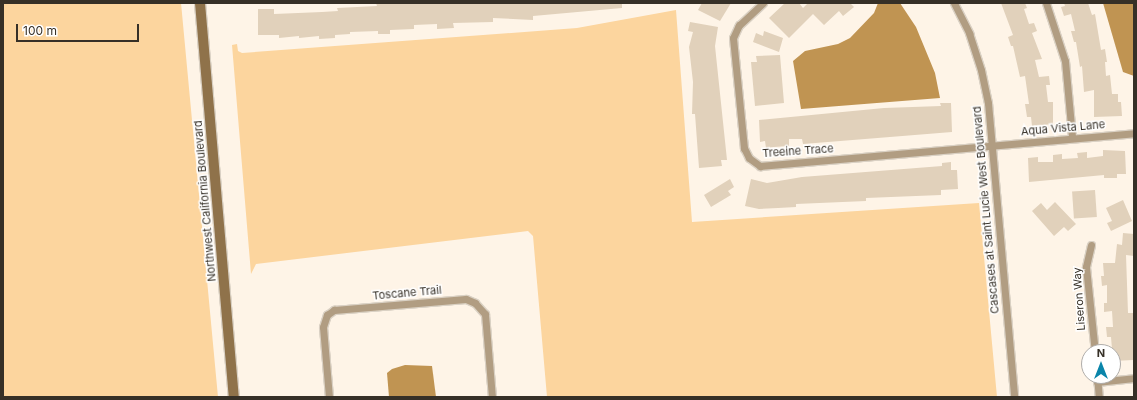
<!DOCTYPE html>
<html>
<head>
<meta charset="utf-8">
<style>
  body { margin:0 }
  #map { position:relative; width:1137px; height:400px; overflow:hidden; background:#fef4e7; font-family:Inter,sans-serif }
  div>[style] { position:absolute }
  .green>* { inset:0; background:#fcd59e }
  .water>* { inset:0; background:#c09452 }
  .building>* { inset:0; background:#e1d1bb; transform-origin:0 0 }
  .roads { filter:drop-shadow(1px 0 #dad1c4) drop-shadow(-1px 0 #dad1c4) drop-shadow(0 1px #dad1c4) drop-shadow(0 -1px #dad1c4) }
  .street>* { height:7px; margin:-3.5px; padding:0 3.5px; transform-origin:3.5px; border-radius:3.5px; background:#b19d82 }
  .secondary>* { height:10px; margin:-5px; padding:0 5px; transform-origin:5px; border-radius:5px; background:#8f724a }
  span { translate:-50% -50%; white-space:nowrap; text-align:center; line-height:1.15; -webkit-text-stroke:3px #fff; paint-order:stroke }
  .street-label { font-size:11px; color:#363027 }
  .frame { position:absolute; inset:0; border:4px solid #363027; pointer-events:none }
  .north { position:absolute; left:1081px; top:344px; width:40px; height:40px; box-sizing:border-box; background:#fff; border:1px solid #afaca9; border-radius:50%; rotate:0deg; font-size:11px; font-weight:700; line-height:16px; text-align:center; color:#363027 }
  .north::after { content:''; display:block; margin:auto; width:14px; height:18px; background:#0a85aa; clip-path:polygon(50% 0,100% 100%,50% 72%,0 100%) }
  .scale { position:absolute; left:16px; top:24px; width:123px; height:18px; box-sizing:border-box; border:2px solid #363027; border-top:0; padding-left:5px; font-size:12px; line-height:14px; white-space:nowrap; color:#363027; -webkit-text-stroke:3px #fff; paint-order:stroke }
</style>
</head>
<body>
<div id="map">
  <div class="green">
    <i style="clip-path:polygon(3px 3px,181px 3px,218px 397px,3px 397px)"></i>
    <i style="clip-path:polygon(676px 10px,692px 222px,979px 203px,997px 397px,547px 397px,533px 236px,528px 231px,256px 264px,251px 274px,232px 45px,237px 44px,238px 51px,242px 53px,577px 28px)"></i>
  </div>
  <div class="water">
    <i style="clip-path:polygon(878px 3px,900px 3px,916px 27px,935px 73px,940px 98px,801px 109px,793px 61px,805px 51px,838px 44px,850px 38px,874px 13px)"></i>
    <i style="clip-path:polygon(1103px 3px,1134px 3px,1134px 76px,1123px 72px)"></i>
    <i style="clip-path:polygon(405px 365px,432px 366px,436px 397px,389px 397px,387px 373px,392px 369px)"></i>
  </div>
  <div class="building">
    <i style="clip-path:polygon(376px 3px,622px 3px,622px 8px,533px 16px,533px 20px,493px 18px,493px 22px,453px 23px,454px 28px,437px 29px,437px 24px,414px 25px,414px 29px,390px 30px,390px 34px,378px 34px,378px 31px,350px 32px,350px 34px,335px 35px,335px 38px,319px 39px,319px 36px,299px 38px,299px 36px,279px 38px,279px 35px,258px 35px,258px 9px,274px 9px,274px 14px,322px 12px,338px 11px,337px 8px,377px 6px)"></i>
    <i style="clip-path:polygon(702px 3px,731px 3px,720px 21px,698px 10px)"></i>
    <i style="clip-path:polygon(785px 3px,799px 3px,803px 8px,808px 3px,850px 3px,854px 7px,843px 16px,839px 11px,824px 25px,813px 14px,789px 38px,769px 18px)"></i>
    <i style="clip-path:polygon(1001px 3px,1025px 3px,1027px 8px,1024px 9px,1029px 24px,1034px 23px,1037px 31px,1032px 33px,1042px 59px,1035px 60px,1039px 77px,1049px 76px,1050px 85px,1046px 85px,1048px 102px,1053px 102px,1053px 124px,1032px 126px,1031px 117px,1027px 117px,1025px 104px,1029px 104px,1025px 76px,1020px 77px,1013px 46px,1011px 46px,1008px 37px,1013px 35px)"></i>
    <i style="clip-path:polygon(1064px 3px,1088px 3px,1092px 15px,1095px 14px,1101px 50px,1105px 49px,1107px 62px,1105px 62px,1106px 76px,1110px 75px,1112px 94px,1118px 94px,1118px 102px,1121px 102px,1122px 116px,1094px 117px,1094px 90px,1084px 92px,1082px 66px,1080px 67px,1076px 42px,1074px 42px,1071px 31px,1075px 31px,1071px 14px,1064px 16px,1061px 7px,1065px 6px)"></i>
    <i style="clip-path:polygon(690px 22px,718px 27px,715px 46px,727px 160px,721px 160px,722px 166px,699px 168px,695px 114px,692px 114px,693px 82px,689px 47px,693px 32px,688px 31px)"></i>
    <i style="clip-path:polygon(764px 31px,783px 38px,779px 52px,753px 42px,756px 33px,763px 36px)"></i>
    <i style="clip-path:polygon(780px 55px,784px 103px,755px 106px,751px 62px,757px 62px,756px 56px)"></i>
    <i style="clip-path:polygon(940px 103px,951px 103px,952px 132px,803px 144px,802px 139px,789px 139px,789px 146px,774px 147px,766px 148px,765px 141px,760px 142px,759px 120px,884px 108px,941px 106px)"></i>
    <i style="clip-path:polygon(1103px 150px,1125px 151px,1126px 174px,1117px 174px,1117px 178px,1104px 178px,1104px 175px,1029px 182px,1028px 158px,1038px 157px,1038px 162px,1053px 162px,1053px 155px,1062px 154px,1062px 159px,1078px 158px,1077px 153px,1087px 152px,1087px 158px,1103px 156px)"></i>
    <i style="clip-path:polygon(951px 162px,951px 170px,957px 170px,958px 189px,941px 190px,941px 195px,866px 198px,866px 201px,796px 204px,796px 207px,778px 208px,759px 209px,745px 206px,751px 179px,767px 183px,802px 177px,942px 166px,942px 163px)"></i>
    <i style="clip-path:polygon(730px 179px,734px 187px,728px 191px,731px 195px,711px 207px,704px 195px)"></i>
    <i style="left:1095px;top:190px;width:27px;height:23px;rotate:86deg"></i>
    <i style="clip-path:polygon(1123px 200px,1132px 221px,1111px 231px,1107px 223px,1112px 221px,1106px 208px)"></i>
    <i style="clip-path:polygon(1055px 202px,1076px 224px,1068px 231px,1064px 227px,1054px 236px,1032px 211px,1041px 203px,1047px 210px)"></i>
    <i style="clip-path:polygon(1123px 233px,1134px 234px,1134px 256px,1126px 255px,1128px 313px,1134px 313px,1133px 360px,1113px 361px,1111px 337px,1107px 337px,1106px 327px,1113px 327px,1112px 311px,1104px 312px,1104px 303px,1107px 303px,1107px 285px,1102px 286px,1101px 276px,1104px 276px,1103px 263px,1115px 263px,1117px 244px,1122px 245px)"></i>
  </div>
  <div class="roads">
    <div class="street">
      <i style="left:763px;top:3px;width:33px;rotate:137deg"></i>
      <i style="left:739px;top:25px;width:14px;rotate:115deg"></i>
      <i style="left:733px;top:38px;width:111px;rotate:84.3deg"></i>
      <i style="left:744px;top:148px;width:11px;rotate:63deg"></i>
      <i style="left:749px;top:158px;width:14px;rotate:36deg"></i>
      <i style="left:760px;top:166px;width:375px;rotate:-5deg"></i>
      <i style="left:954px;top:3px;width:34px;rotate:63deg"></i>
      <i style="left:969px;top:33px;width:39px;rotate:72deg"></i>
      <i style="left:981px;top:70px;width:34px;rotate:78deg"></i>
      <i style="left:988px;top:103px;width:295px;rotate:84.9deg"></i>
      <i style="left:1046px;top:3px;width:61px;rotate:71.9deg"></i>
      <i style="left:1065px;top:61px;width:76px;rotate:84.7deg"></i>
      <i style="left:1091px;top:245px;width:23px;rotate:103deg"></i>
      <i style="left:1086px;top:267px;width:85px;rotate:84deg"></i>
      <i style="left:1097px;top:376px;width:21px;rotate:85deg"></i>
      <i style="left:1097px;top:382px;width:37px;rotate:-6deg"></i>
      <i style="left:329px;top:397px;width:70px;rotate:-94.9deg"></i>
      <i style="left:323px;top:327px;width:13px;rotate:-72deg"></i>
      <i style="left:327px;top:315px;width:9px;rotate:-36deg"></i>
      <i style="left:334px;top:310px;width:132px;rotate:-4.8deg"></i>
      <i style="left:466px;top:299px;width:10px;rotate:24deg"></i>
      <i style="left:475px;top:303px;width:15px;rotate:48deg"></i>
      <i style="left:485px;top:314px;width:83px;rotate:85.2deg"></i>
    </div>
    <div class="secondary">
      <i style="left:200px;top:3px;width:395px;rotate:85.1deg"></i>
    </div>
  </div>
  <div class="street-label">
    <span style="left:1063px;top:128px;rotate:-5deg">Aqua Vista Lane</span>
    <span style="left:798px;top:151px;rotate:-4deg">Treeine Trace</span>
    <span style="left:205px;top:201px;rotate:-95deg">Northwest California Boulevard</span>
    <span style="left:986px;top:210px;rotate:-95deg">Cascases at Saint Lucie West Boulevard</span>
    <span style="left:407px;top:293px;rotate:-5deg">Toscane Trail</span>
    <span style="left:1079px;top:299px;rotate:-94deg">Liseron Way</span>
  </div>
  <div class="frame"></div>
  <div class="north">N</div>
  <div class="scale">100 m</div>
</div>
</body>
</html>
